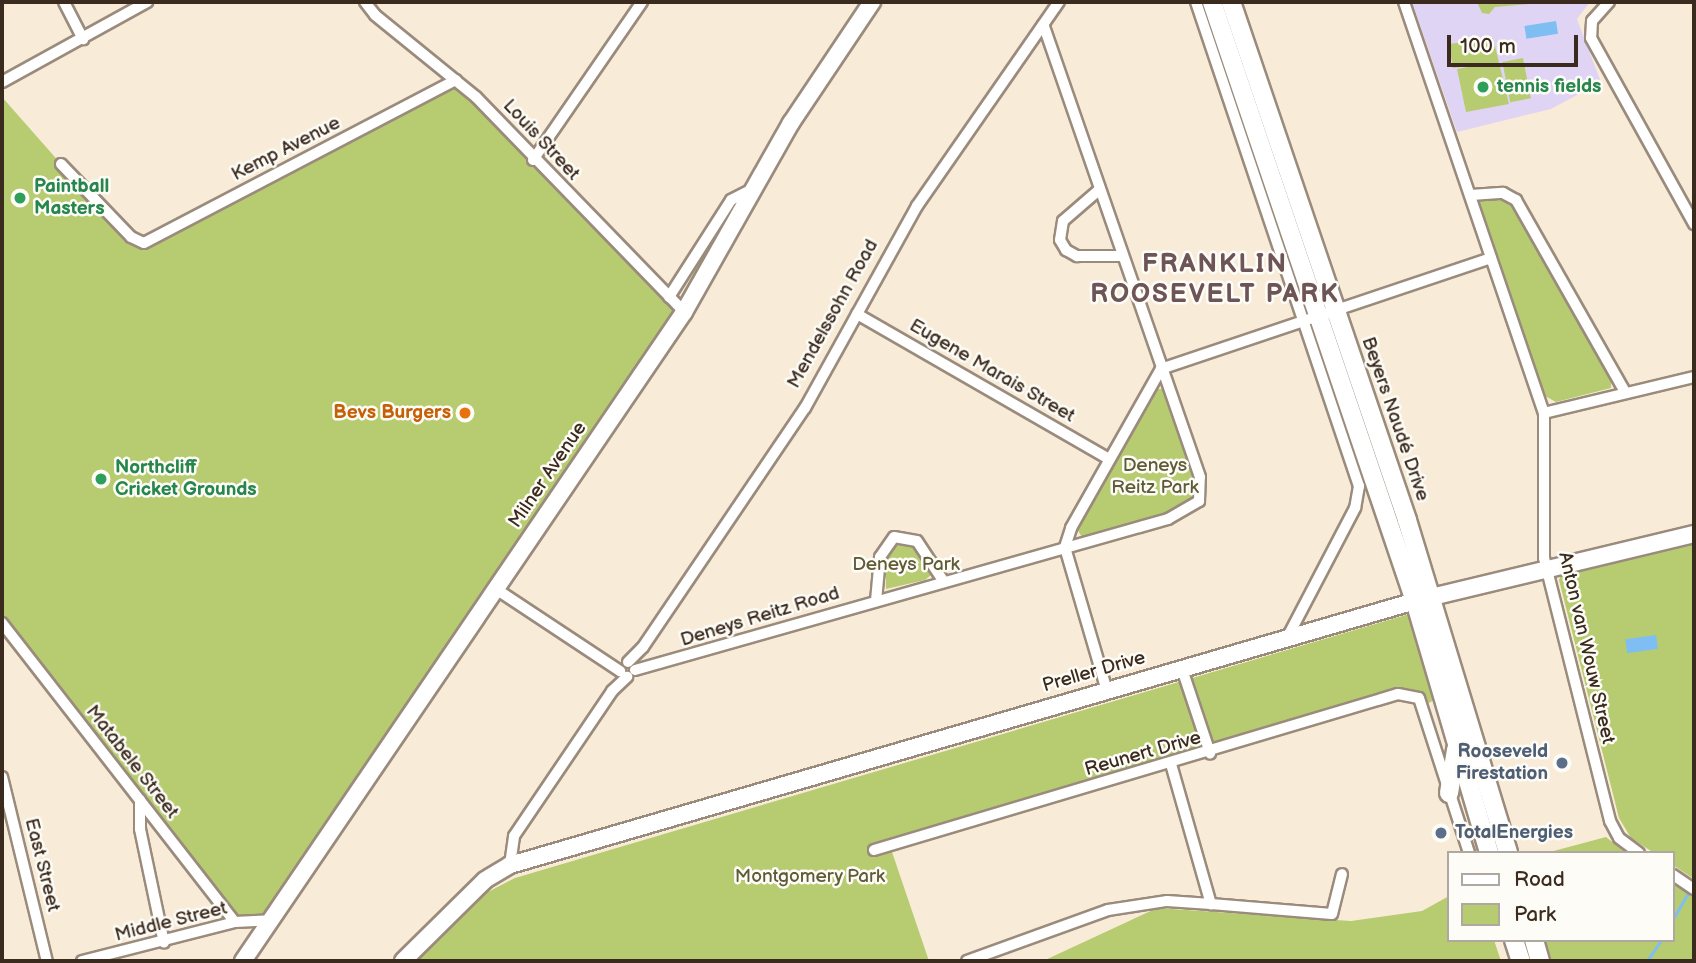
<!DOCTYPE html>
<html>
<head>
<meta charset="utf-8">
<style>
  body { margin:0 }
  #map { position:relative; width:1696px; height:963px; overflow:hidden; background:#f8ecd9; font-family:"Balsamiq Sans",sans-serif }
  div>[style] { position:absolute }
  .built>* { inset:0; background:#e0d4f4 }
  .green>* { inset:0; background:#b7cc70; transform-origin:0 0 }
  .water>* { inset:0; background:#7fbef3; transform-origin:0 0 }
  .stream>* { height:2.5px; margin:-1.25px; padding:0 1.25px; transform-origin:1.25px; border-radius:1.25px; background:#7fbef3 }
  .roads { filter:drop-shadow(2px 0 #9a8b7c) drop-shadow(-2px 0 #9a8b7c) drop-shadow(0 2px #9a8b7c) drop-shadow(0 -2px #9a8b7c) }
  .street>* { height:10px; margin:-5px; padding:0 5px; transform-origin:5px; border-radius:5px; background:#fff }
  .secondary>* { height:16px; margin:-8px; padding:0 8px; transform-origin:8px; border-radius:8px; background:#fff }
  .primary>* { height:18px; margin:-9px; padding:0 9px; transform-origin:9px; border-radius:9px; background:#fff }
  .dots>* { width:19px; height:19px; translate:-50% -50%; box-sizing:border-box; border:4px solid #fdfcf7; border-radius:50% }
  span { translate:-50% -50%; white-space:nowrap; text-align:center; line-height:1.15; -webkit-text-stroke:5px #fdfcf7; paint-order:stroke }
  .leisure-label { font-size:19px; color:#27864d; font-weight:700 }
  .left { translate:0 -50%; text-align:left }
  .street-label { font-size:19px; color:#3b2a1e }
  .food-label { font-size:19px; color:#c56008; font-weight:700 }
  .right { translate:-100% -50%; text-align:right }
  .park-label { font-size:19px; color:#605b37 }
  .service-label { font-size:19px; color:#4e5e75; font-weight:700 }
  .district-label { font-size:26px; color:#6c5457; font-weight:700; letter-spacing:2px }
  .frame { position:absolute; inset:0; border:4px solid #3b2a1e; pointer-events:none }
  .legend { position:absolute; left:1447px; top:851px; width:228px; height:91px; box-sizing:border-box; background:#fdfcf7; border:2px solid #afa8a0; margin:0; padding:9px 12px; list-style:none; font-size:21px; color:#3b2a1e }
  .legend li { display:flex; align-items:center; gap:14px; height:35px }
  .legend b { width:35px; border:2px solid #afa8a0 }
  .scale { position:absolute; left:1447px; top:35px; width:131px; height:32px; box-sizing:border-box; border:4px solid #3b2a1e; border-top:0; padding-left:9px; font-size:21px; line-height:24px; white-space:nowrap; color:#3b2a1e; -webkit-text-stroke:5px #fdfcf7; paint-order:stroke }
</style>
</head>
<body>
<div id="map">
  <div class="built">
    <i style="clip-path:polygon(1412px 2px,1590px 2px,1577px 19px,1601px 82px,1551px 109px,1457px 132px)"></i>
  </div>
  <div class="green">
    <i style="clip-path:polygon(1477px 2px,1554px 2px,1495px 7px,1489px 14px,1482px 13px)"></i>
    <i style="clip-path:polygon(1493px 38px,1509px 104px,1466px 112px,1457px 69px,1484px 64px,1453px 68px,1449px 44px)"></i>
    <i style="left:1523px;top:58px;width:41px;height:21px;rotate:79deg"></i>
    <i style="clip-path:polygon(456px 80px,684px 312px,270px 920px,235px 922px,2px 618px,2px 97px,61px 164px,144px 243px)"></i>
    <i style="clip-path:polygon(1499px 196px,1511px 200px,1611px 379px,1611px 388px,1556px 402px,1545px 396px,1479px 206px,1481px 198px)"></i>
    <i style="clip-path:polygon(1157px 389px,1164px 389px,1200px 477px,1194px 506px,1083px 539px,1077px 529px,1080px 522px)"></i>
    <i style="clip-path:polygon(912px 540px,931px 575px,925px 580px,886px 589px,885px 554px,895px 541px)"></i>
    <i style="clip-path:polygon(1694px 544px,1694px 879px,1673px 865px,1673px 853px,1654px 853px,1631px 838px,1619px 818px,1559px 580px,1561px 574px)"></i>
    <i style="clip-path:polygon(1416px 612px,1436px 699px,1425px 705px,1391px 699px,891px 849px,929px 961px,417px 961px,484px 894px,515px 878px)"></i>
    <i style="clip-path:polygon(1606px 837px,1626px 853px,1546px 853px)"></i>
    <i style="clip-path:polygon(1673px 884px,1694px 897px,1694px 961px,1547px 961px,1541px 940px,1673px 940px)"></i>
    <i style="clip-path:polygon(1449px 896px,1449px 940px,1494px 940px,1501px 961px,1043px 961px,1157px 908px,1351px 921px,1422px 911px)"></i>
  </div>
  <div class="water">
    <i style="left:1556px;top:21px;width:13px;height:32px;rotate:81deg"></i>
    <i style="left:1656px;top:635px;width:14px;height:31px;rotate:82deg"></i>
  </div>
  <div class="stream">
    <i style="left:1673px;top:919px;width:32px;rotate:-60deg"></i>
    <i style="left:1647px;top:961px;width:25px;rotate:-56deg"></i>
  </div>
  <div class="roads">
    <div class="street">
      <i style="left:64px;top:2px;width:42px;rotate:62.8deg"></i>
      <i style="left:365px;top:2px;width:16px;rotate:52deg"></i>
      <i style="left:375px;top:15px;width:130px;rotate:39.1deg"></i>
      <i style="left:476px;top:97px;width:299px;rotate:45.9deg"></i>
      <i style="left:1196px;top:2px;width:511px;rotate:71.39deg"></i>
      <i style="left:1359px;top:486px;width:22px;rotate:100deg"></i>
      <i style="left:1355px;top:508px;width:147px;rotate:117.6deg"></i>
      <i style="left:1404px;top:2px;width:434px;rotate:71.2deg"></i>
      <i style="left:1544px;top:413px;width:145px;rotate:90deg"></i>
      <i style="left:1544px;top:558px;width:271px;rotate:75.9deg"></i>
      <i style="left:1610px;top:821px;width:19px;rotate:62deg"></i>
      <i style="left:1619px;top:838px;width:25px;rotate:37deg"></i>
      <i style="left:1609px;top:2px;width:25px;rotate:132deg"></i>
      <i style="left:1592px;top:21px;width:17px;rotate:93deg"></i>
      <i style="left:1591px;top:38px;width:213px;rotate:61deg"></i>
      <i style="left:2px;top:82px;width:166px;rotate:-28.9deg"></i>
      <i style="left:533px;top:160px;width:192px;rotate:-55.4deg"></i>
      <i style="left:61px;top:164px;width:101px;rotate:46.2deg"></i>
      <i style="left:131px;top:237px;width:14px;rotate:25deg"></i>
      <i style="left:144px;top:243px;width:352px;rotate:-27.6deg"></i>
      <i style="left:1100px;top:189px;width:49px;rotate:139.1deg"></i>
      <i style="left:1063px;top:221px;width:19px;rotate:99deg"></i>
      <i style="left:1060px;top:240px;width:12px;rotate:59deg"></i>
      <i style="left:1066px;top:250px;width:13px;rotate:29deg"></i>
      <i style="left:1077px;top:256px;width:45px"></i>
      <i style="left:1471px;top:195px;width:32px;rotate:-4deg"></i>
      <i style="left:1503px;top:193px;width:15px;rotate:28deg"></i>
      <i style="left:1516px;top:200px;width:221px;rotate:60.4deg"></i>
      <i style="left:669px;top:297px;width:115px;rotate:-57.4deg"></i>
      <i style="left:731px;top:200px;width:27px;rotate:-27deg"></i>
      <i style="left:857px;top:314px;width:291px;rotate:29.9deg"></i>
      <i style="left:1544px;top:413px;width:154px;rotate:-13.5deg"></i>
      <i style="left:496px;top:589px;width:149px;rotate:33.5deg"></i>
      <i style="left:876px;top:601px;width:44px;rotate:-84.8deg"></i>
      <i style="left:880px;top:557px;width:24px;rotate:-55deg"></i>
      <i style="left:894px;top:537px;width:23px;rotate:10deg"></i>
      <i style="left:917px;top:541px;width:49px;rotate:56.6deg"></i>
      <i style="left:2px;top:623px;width:379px;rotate:52.1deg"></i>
      <i style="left:628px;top:662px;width:21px;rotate:-45deg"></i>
      <i style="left:643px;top:647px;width:289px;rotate:-55.9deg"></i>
      <i style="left:805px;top:408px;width:231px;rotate:-61deg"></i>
      <i style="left:917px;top:206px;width:249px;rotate:-55.2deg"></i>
      <i style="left:1182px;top:669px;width:89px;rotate:71.6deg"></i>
      <i style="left:635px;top:670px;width:554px;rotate:-15.82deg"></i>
      <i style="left:1168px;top:519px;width:36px;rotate:-30deg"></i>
      <i style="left:1199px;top:501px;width:24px;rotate:-88deg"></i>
      <i style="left:1200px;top:477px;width:479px;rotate:-109.1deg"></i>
      <i style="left:1107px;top:691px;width:150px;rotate:-106.3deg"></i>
      <i style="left:1065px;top:547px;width:20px;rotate:-72deg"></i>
      <i style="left:1071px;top:528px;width:183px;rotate:-60.5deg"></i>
      <i style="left:1161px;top:369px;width:348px;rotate:-18.6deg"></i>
      <i style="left:1171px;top:764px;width:146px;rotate:74.1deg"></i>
      <i style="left:1211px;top:904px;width:121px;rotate:4.7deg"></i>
      <i style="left:1332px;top:914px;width:41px;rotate:-76deg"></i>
      <i style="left:2px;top:777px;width:189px;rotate:76.3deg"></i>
      <i style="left:140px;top:800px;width:29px;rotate:90deg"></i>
      <i style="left:140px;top:829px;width:116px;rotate:78.1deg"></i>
      <i style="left:874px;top:850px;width:547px;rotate:-16.58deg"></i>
      <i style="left:1398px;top:694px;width:21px;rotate:11deg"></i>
      <i style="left:1419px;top:698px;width:163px;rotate:72.1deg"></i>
      <i style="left:510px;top:865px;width:29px;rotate:-82deg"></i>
      <i style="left:514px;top:836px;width:175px;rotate:-55.9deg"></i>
      <i style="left:612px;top:691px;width:21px;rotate:-43deg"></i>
      <i style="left:1673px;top:875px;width:25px;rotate:34deg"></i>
      <i style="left:82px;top:961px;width:158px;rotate:-14.3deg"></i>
      <i style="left:235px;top:922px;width:35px;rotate:-3deg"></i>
      <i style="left:967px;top:961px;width:150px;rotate:-19.9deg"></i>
      <i style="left:1108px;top:910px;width:60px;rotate:-8.7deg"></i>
      <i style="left:1167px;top:901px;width:44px;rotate:3.9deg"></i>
    </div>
    <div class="secondary">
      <i style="left:243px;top:961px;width:785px;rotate:-55.8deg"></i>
      <i style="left:684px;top:312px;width:217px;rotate:-60.5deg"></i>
      <i style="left:791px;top:123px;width:146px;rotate:-56.2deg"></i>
      <i style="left:403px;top:961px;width:115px;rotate:-44.6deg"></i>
      <i style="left:485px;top:880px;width:29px;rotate:-31deg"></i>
      <i style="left:510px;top:865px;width:943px;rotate:-16.26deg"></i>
      <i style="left:1415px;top:601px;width:287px;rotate:-13.5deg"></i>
    </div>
    <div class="primary">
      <i style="left:1212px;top:2px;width:632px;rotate:71.28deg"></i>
      <i style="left:1415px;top:601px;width:263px;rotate:73.6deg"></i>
      <i style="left:1231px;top:2px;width:547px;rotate:71.23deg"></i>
      <i style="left:1407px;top:520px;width:348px;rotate:73.1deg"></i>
      <i style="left:1449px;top:793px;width:44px;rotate:-80.8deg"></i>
      <i style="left:1514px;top:940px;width:22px;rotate:72deg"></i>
      <i style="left:1534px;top:940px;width:22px;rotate:74deg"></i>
    </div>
  </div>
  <div class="dots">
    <i style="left:1483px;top:87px;background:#2e9e5b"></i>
    <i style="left:20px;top:198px;background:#2e9e5b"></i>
    <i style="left:465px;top:413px;background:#e8710a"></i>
    <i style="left:101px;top:479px;background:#2e9e5b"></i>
    <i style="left:1562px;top:763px;background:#5c6f8a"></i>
    <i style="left:1441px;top:833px;background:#5c6f8a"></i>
  </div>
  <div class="leisure-label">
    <span class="left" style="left:1497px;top:87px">tennis fields</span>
    <span class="left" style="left:34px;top:198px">Paintball<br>Masters</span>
    <span class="left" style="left:115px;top:479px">Northcliff<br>Cricket Grounds</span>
  </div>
  <div class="street-label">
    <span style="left:541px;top:140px;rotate:47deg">Louis Street</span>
    <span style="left:286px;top:149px;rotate:-27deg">Kemp Avenue</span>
    <span style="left:833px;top:314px;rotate:-61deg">Mendelssohn Road</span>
    <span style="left:992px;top:371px;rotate:30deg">Eugene Marais Street</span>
    <span style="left:1395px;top:419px;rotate:71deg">Beyers Naudé Drive</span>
    <span style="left:548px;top:475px;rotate:-56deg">Milner Avenue</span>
    <span style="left:760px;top:617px;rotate:-17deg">Deneys Reitz Road</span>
    <span style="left:1586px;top:648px;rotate:77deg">Anton van Wouw Street</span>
    <span style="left:1094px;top:672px;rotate:-16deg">Preller Drive</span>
    <span style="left:1143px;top:754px;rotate:-16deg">Reunert Drive</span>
    <span style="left:132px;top:762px;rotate:52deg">Matabele Street</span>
    <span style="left:42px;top:865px;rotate:76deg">East Street</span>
    <span style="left:171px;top:922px;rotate:-14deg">Middle Street</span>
  </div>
  <div class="food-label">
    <span class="right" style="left:451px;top:413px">Bevs Burgers</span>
  </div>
  <div class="park-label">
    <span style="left:1155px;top:477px">Deneys<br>Reitz Park</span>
    <span style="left:906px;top:565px">Deneys Park</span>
    <span style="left:810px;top:877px">Montgomery Park</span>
  </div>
  <div class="service-label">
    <span class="right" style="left:1548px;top:763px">Rooseveld<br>Firestation</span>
    <span class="left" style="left:1455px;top:833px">TotalEnergies</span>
  </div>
  <div class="district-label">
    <span style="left:1215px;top:280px">FRANKLIN<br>ROOSEVELT PARK</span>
  </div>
  <div class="frame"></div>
  <ul class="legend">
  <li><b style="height:9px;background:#fff"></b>Road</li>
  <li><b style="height:19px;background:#b7cc70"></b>Park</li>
  </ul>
  <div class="scale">100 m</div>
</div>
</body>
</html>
